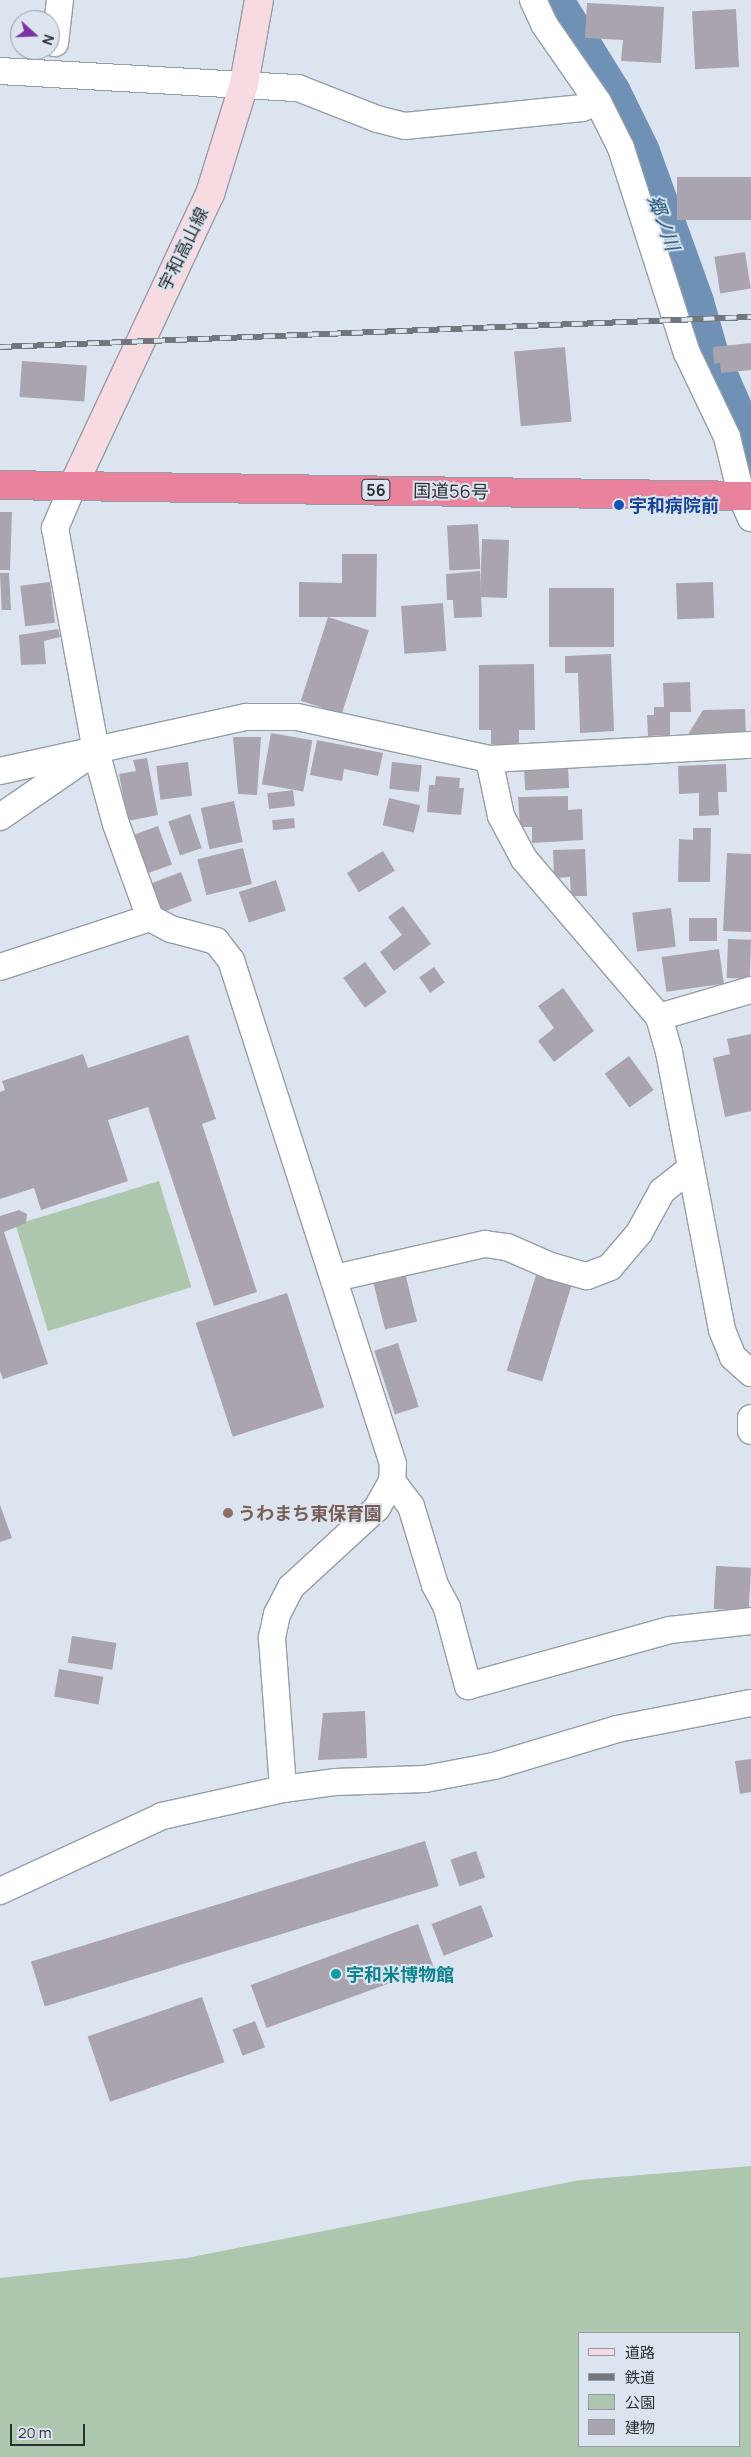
<!DOCTYPE html>
<html>
<head>
<meta charset="utf-8">
<style>
  body { margin:0 }
  #map { position:relative; width:751px; height:2457px; overflow:hidden; background:#dce5ef; font-family:Manrope,"Noto Sans JP",sans-serif }
  div>[style] { position:absolute }
  .green>* { inset:0; background:#adc6ae; transform-origin:0 0 }
  .river>* { height:45px; margin:-22.5px; padding:0 22.5px; transform-origin:22.5px; border-radius:22.5px; background:#6e91b5 }
  .building>* { inset:0; background:#aaa4ae; transform-origin:0 0 }
  .roads { filter:drop-shadow(1px 0 #959ea7) drop-shadow(-1px 0 #959ea7) drop-shadow(0 1px #959ea7) drop-shadow(0 -1px #959ea7) }
  .street>* { height:26px; margin:-13px; padding:0 13px; transform-origin:13px; border-radius:13px; background:#fff }
  .secondary>* { height:28px; margin:-14px; padding:0 14px; transform-origin:14px; border-radius:14px; background:#f8dae1 }
  .highway>* { height:28px; margin:-14px; padding:0 14px; transform-origin:14px; border-radius:14px; background:#e9829c }
  .rail>* { height:5.5px; margin-top:-2.75px; transform-origin:0; background:repeating-linear-gradient(90deg,#dce5ef 0 11px,#71777d 0 22px); box-sizing:border-box; border-block:1px solid #71777d }
  .dots>* { width:14px; height:14px; translate:-50% -50%; box-sizing:border-box; border:2px solid #dce5ef; border-radius:50% }
  span { translate:-50% -50%; white-space:nowrap; text-align:center; line-height:1.15; -webkit-text-stroke:4px #dce5ef; paint-order:stroke }
  .shield-label span { padding:1px 4px; background:#dce5ef; border:1px solid; border-radius:4px; -webkit-text-stroke-width:0 }
  .shield-label { font-size:16px; color:#2b2f32; font-weight:700 }
  .street-label { font-size:18px; color:#2b2f32 }
  .transit-label { font-size:18px; color:#164399; font-weight:700 }
  .left { translate:0 -50%; text-align:left }
  .education-label { font-size:18px; color:#785e54; font-weight:700 }
  .culture-label { font-size:18px; color:#0d838f; font-weight:700 }
  .water-label { font-size:19px; color:#094270; font-style:italic }
  .legend { position:absolute; left:578px; top:2332px; width:162px; height:115px; box-sizing:border-box; background:#dce5ef; border:1px solid #959ca3; margin:0; padding:6px 9px; list-style:none; font-size:15px; color:#2b2f32 }
  .legend li { display:flex; align-items:center; gap:10px; height:25px }
  .legend b { width:25px; border:1px solid #959ca3 }
  .north { position:absolute; left:10px; top:10px; width:50px; height:50px; box-sizing:border-box; background:#dce5ef; border:1px solid #959ca3; border-radius:50%; rotate:110deg; font-size:14px; font-weight:700; line-height:20px; text-align:center; color:#2b2f32 }
  .north::after { content:''; display:block; margin:auto; width:18px; height:22px; background:#7e33a5; clip-path:polygon(50% 0,100% 100%,50% 72%,0 100%) }
  .scale { position:absolute; left:10px; top:2424px; width:75px; height:22px; box-sizing:border-box; border:2px solid #2b2f32; border-top:0; padding-left:6px; font-size:15px; line-height:18px; white-space:nowrap; color:#2b2f32; -webkit-text-stroke:4px #dce5ef; paint-order:stroke }
</style>
</head>
<body>
<div id="map">
  <div class="green">
    <i style="left:159px;top:1181px;width:111px;height:150px;rotate:73deg"></i>
    <i style="clip-path:polygon(evenodd,751px 2166px,751px 2457px,0 2457px,0 2278px,187px 2258px,580px 2180px,751px 2166px,580px 2333px,740px 2333px,740px 2446px,580px 2446px,580px 2333px)"></i>
  </div>
  <div class="river">
    <i style="left:550px;top:0;width:110px;rotate:58.1deg"></i>
    <i style="left:608px;top:93px;width:66px;rotate:63.8deg"></i>
    <i style="left:637px;top:152px;width:159px;rotate:70.2deg"></i>
    <i style="left:691px;top:302px;width:55px;rotate:74.2deg"></i>
    <i style="left:706px;top:355px;width:112px;rotate:66.4deg"></i>
  </div>
  <div class="building">
    <i style="clip-path:polygon(587px 3px,664px 7px,661px 63px,621px 61px,623px 40px,585px 38px)"></i>
    <i style="left:736px;top:9px;width:58px;height:44px;rotate:87deg"></i>
    <i style="left:751px;top:177px;width:43px;height:74px;rotate:90deg"></i>
    <i style="left:745px;top:252px;width:37px;height:31px;rotate:81deg"></i>
    <i style="clip-path:polygon(751px 343px,751px 370px,721px 373px,720px 363px,714px 364px,713px 347px)"></i>
    <i style="left:565px;top:347px;width:75px;height:51px;rotate:85deg"></i>
    <i style="left:22px;top:361px;width:65px;height:36px;rotate:4deg"></i>
    <i style="clip-path:polygon(0 512px,12px 512px,10px 570px,0 570px)"></i>
    <i style="left:478px;top:524px;width:45px;height:31px;rotate:87deg"></i>
    <i style="left:482px;top:539px;width:27px;height:58px;rotate:2deg"></i>
    <i style="clip-path:polygon(342px 554px,377px 554px,376px 617px,299px 617px,299px 582px,342px 583px)"></i>
    <i style="clip-path:polygon(480px 571px,482px 617px,454px 618px,453px 600px,447px 600px,446px 574px)"></i>
    <i style="clip-path:polygon(0 573px,9px 573px,11px 610px,2px 610px,2px 616px)"></i>
    <i style="left:50px;top:582px;width:41px;height:30px;rotate:83deg"></i>
    <i style="left:713px;top:582px;width:36px;height:37px;rotate:88deg"></i>
    <i style="left:549px;top:588px;width:65px;height:59px"></i>
    <i style="left:443px;top:603px;width:48px;height:42px;rotate:86deg"></i>
    <i style="left:328px;top:617px;width:43px;height:88px;rotate:18deg"></i>
    <i style="clip-path:polygon(58px 629px,60px 637px,44px 641px,46px 664px,21px 665px,19px 635px)"></i>
    <i style="clip-path:polygon(611px 654px,614px 731px,580px 733px,578px 673px,565px 673px,565px 656px)"></i>
    <i style="clip-path:polygon(534px 664px,535px 730px,519px 730px,519px 744px,491px 744px,491px 730px,479px 730px,479px 665px)"></i>
    <i style="clip-path:polygon(690px 682px,691px 712px,670px 712px,670px 735px,648px 736px,647px 715px,654px 715px,654px 707px,664px 707px,663px 683px)"></i>
    <i style="clip-path:polygon(745px 709px,746px 735px,687px 736px,703px 710px)"></i>
    <i style="left:271px;top:733px;width:42px;height:52px;rotate:10deg"></i>
    <i style="clip-path:polygon(233px 737px,261px 737px,257px 795px,238px 794px)"></i>
    <i style="clip-path:polygon(317px 740px,383px 753px,378px 776px,344px 769px,342px 781px,310px 775px)"></i>
    <i style="clip-path:polygon(147px 758px,158px 815px,128px 821px,119px 774px,136px 771px,133px 760px)"></i>
    <i style="left:188px;top:762px;width:34px;height:32px;rotate:83deg"></i>
    <i style="left:392px;top:762px;width:30px;height:27px;rotate:6deg"></i>
    <i style="clip-path:polygon(726px 764px,727px 792px,718px 792px,719px 815px,699px 816px,699px 793px,679px 794px,678px 766px)"></i>
    <i style="left:568px;top:767px;width:21px;height:44px;rotate:87deg"></i>
    <i style="clip-path:polygon(436px 776px,460px 778px,459px 788px,464px 788px,461px 815px,427px 812px,429px 785px,435px 785px)"></i>
    <i style="left:293px;top:790px;width:16px;height:26px;rotate:83deg"></i>
    <i style="clip-path:polygon(568px 796px,568px 810px,582px 809px,583px 840px,532px 843px,532px 827px,520px 827px,518px 797px)"></i>
    <i style="left:389px;top:798px;width:32px;height:28px;rotate:13deg"></i>
    <i style="left:234px;top:801px;width:42px;height:34px;rotate:78deg"></i>
    <i style="left:190px;top:814px;width:36px;height:23px;rotate:71deg"></i>
    <i style="left:294px;top:818px;width:10px;height:22px;rotate:84deg"></i>
    <i style="left:158px;top:826px;width:41px;height:30px;rotate:70deg"></i>
    <i style="clip-path:polygon(693px 828px,711px 828px,710px 882px,678px 882px,679px 839px,693px 840px)"></i>
    <i style="left:243px;top:848px;width:37px;height:47px;rotate:76deg"></i>
    <i style="clip-path:polygon(585px 849px,587px 896px,571px 896px,570px 877px,554px 878px,553px 850px)"></i>
    <i style="left:383px;top:851px;width:23px;height:42px;rotate:59deg"></i>
    <i style="clip-path:polygon(727px 853px,751px 854px,751px 932px,723px 931px)"></i>
    <i style="left:181px;top:872px;width:31px;height:35px;rotate:69deg"></i>
    <i style="left:276px;top:880px;width:32px;height:39px;rotate:72deg"></i>
    <i style="clip-path:polygon(403px 906px,431px 944px,394px 971px,380px 952px,402px 935px,388px 917px)"></i>
    <i style="left:671px;top:908px;width:39px;height:39px;rotate:83deg"></i>
    <i style="left:689px;top:918px;width:28px;height:23px"></i>
    <i style="left:728px;top:939px;width:23px;height:39px;rotate:2deg"></i>
    <i style="left:719px;top:949px;width:35px;height:58px;rotate:82deg"></i>
    <i style="left:365px;top:962px;width:37px;height:27px;rotate:54deg"></i>
    <i style="left:434px;top:967px;width:19px;height:18px;rotate:55deg"></i>
    <i style="clip-path:polygon(563px 988px,594px 1031px,554px 1062px,538px 1041px,554px 1028px,538px 1006px)"></i>
    <i style="clip-path:polygon(751px 1034px,751px 1111px,725px 1117px,713px 1058px,730px 1054px,727px 1039px)"></i>
    <i style="clip-path:polygon(188px 1035px,216px 1119px,202px 1124px,257px 1292px,214px 1306px,148px 1107px,108px 1120px,128px 1181px,41px 1210px,34px 1188px,0 1199px,0 1092px,5px 1090px,2px 1081px,83px 1054px,88px 1068px)"></i>
    <i style="left:629px;top:1056px;width:42px;height:30px;rotate:54deg"></i>
    <i style="clip-path:polygon(19px 1210px,27px 1214px,26px 1223px,4px 1232px,48px 1364px,3px 1379px,0 1371px,0 1216px)"></i>
    <i style="left:404px;top:1269px;width:54px;height:33px;rotate:76deg"></i>
    <i style="left:536px;top:1275px;width:37px;height:100px;rotate:17deg"></i>
    <i style="left:287px;top:1293px;width:120px;height:96px;rotate:72deg"></i>
    <i style="left:398px;top:1343px;width:67px;height:25px;rotate:72deg"></i>
    <i style="clip-path:polygon(0 1505px,12px 1538px,0 1542px)"></i>
    <i style="left:716px;top:1566px;width:35px;height:43px;rotate:3deg"></i>
    <i style="left:72px;top:1636px;width:45px;height:27px;rotate:9deg"></i>
    <i style="left:59px;top:1669px;width:45px;height:28px;rotate:10deg"></i>
    <i style="clip-path:polygon(365px 1711px,367px 1758px,318px 1760px,323px 1713px)"></i>
    <i style="clip-path:polygon(751px 1759px,751px 1792px,740px 1794px,735px 1761px)"></i>
    <i style="left:425px;top:1841px;width:47px;height:412px;rotate:73deg"></i>
    <i style="left:476px;top:1851px;width:28px;height:27px;rotate:71deg"></i>
    <i style="left:481px;top:1905px;width:34px;height:53px;rotate:69deg"></i>
    <i style="left:418px;top:1924px;width:46px;height:178px;rotate:70deg"></i>
    <i style="left:202px;top:1997px;width:69px;height:121px;rotate:71deg"></i>
    <i style="left:255px;top:2021px;width:28px;height:24px;rotate:69deg"></i>
  </div>
  <div class="roads">
    <div class="street">
      <i style="left:533px;top:0;width:26px;rotate:65deg"></i>
      <i style="left:544px;top:24px;width:95px;rotate:55.3deg"></i>
      <i style="left:598px;top:102px;width:51px;rotate:63.4deg"></i>
      <i style="left:621px;top:148px;width:215px;rotate:72.2deg"></i>
      <i style="left:687px;top:353px;width:93px;rotate:64.5deg"></i>
      <i style="left:727px;top:437px;width:63px;rotate:76.2deg"></i>
      <i style="left:742px;top:498px;width:22px;rotate:66deg"></i>
      <i style="left:55px;top:43px;width:43px;rotate:-83.4deg"></i>
      <i style="left:0;top:71px;width:298px;rotate:3.3deg"></i>
      <i style="left:298px;top:88px;width:85px;rotate:21.4deg"></i>
      <i style="left:377px;top:119px;width:29px;rotate:14deg"></i>
      <i style="left:405px;top:126px;width:178px;rotate:-5.8deg"></i>
      <i style="left:582px;top:108px;width:17px;rotate:-21deg"></i>
      <i style="left:73px;top:486px;width:46px;rotate:113.2deg"></i>
      <i style="left:55px;top:528px;width:227px;rotate:79.6deg"></i>
      <i style="left:96px;top:751px;width:76px;rotate:74.7deg"></i>
      <i style="left:116px;top:824px;width:100px;rotate:70.1deg"></i>
      <i style="left:150px;top:918px;width:24px;rotate:28deg"></i>
      <i style="left:171px;top:929px;width:47px;rotate:14.9deg"></i>
      <i style="left:216px;top:941px;width:24px;rotate:52deg"></i>
      <i style="left:231px;top:960px;width:529px;rotate:72.18deg"></i>
      <i style="left:393px;top:1464px;width:17px;rotate:93deg"></i>
      <i style="left:392px;top:1481px;width:31px;rotate:119deg"></i>
      <i style="left:377px;top:1508px;width:117px;rotate:137.4deg"></i>
      <i style="left:291px;top:1587px;width:30px;rotate:117deg"></i>
      <i style="left:277px;top:1614px;width:25px;rotate:102deg"></i>
      <i style="left:272px;top:1638px;width:151px;rotate:85.8deg"></i>
      <i style="left:489px;top:759px;width:58px;rotate:78.1deg"></i>
      <i style="left:501px;top:816px;width:49px;rotate:61.9deg"></i>
      <i style="left:524px;top:859px;width:208px;rotate:49.5deg"></i>
      <i style="left:659px;top:1017px;width:36px;rotate:74deg"></i>
      <i style="left:669px;top:1052px;width:283px;rotate:79.2deg"></i>
      <i style="left:722px;top:1330px;width:29px;rotate:68deg"></i>
      <i style="left:733px;top:1357px;width:24px;rotate:42deg"></i>
      <i style="left:0;top:771px;width:252px;rotate:-12.4deg"></i>
      <i style="left:246px;top:717px;width:51px"></i>
      <i style="left:297px;top:717px;width:197px;rotate:12.3deg"></i>
      <i style="left:489px;top:759px;width:262px;rotate:-3.1deg"></i>
      <i style="left:0;top:817px;width:106px;rotate:-34.6deg"></i>
      <i style="left:0;top:967px;width:158px;rotate:-18.1deg"></i>
      <i style="left:659px;top:1017px;width:96px;rotate:-16.4deg"></i>
      <i style="left:335px;top:1278px;width:154px;rotate:-12.8deg"></i>
      <i style="left:485px;top:1244px;width:22px;rotate:8deg"></i>
      <i style="left:507px;top:1247px;width:48px;rotate:23.4deg"></i>
      <i style="left:551px;top:1266px;width:37px;rotate:16deg"></i>
      <i style="left:587px;top:1276px;width:25px;rotate:-21deg"></i>
      <i style="left:610px;top:1267px;width:45px;rotate:-49.5deg"></i>
      <i style="left:639px;top:1233px;width:48px;rotate:-61.3deg"></i>
      <i style="left:662px;top:1191px;width:36px;rotate:-38deg"></i>
      <i style="left:751px;top:1418px;width:13px;rotate:90deg"></i>
      <i style="left:392px;top:1481px;width:31px;rotate:53deg"></i>
      <i style="left:411px;top:1506px;width:83px;rotate:73.1deg"></i>
      <i style="left:435px;top:1585px;width:26px;rotate:62deg"></i>
      <i style="left:447px;top:1608px;width:81px;rotate:74.9deg"></i>
      <i style="left:468px;top:1686px;width:210px;rotate:-15.5deg"></i>
      <i style="left:670px;top:1630px;width:81px;rotate:-6.3deg"></i>
      <i style="left:0;top:1891px;width:179px;rotate:-24.8deg"></i>
      <i style="left:162px;top:1816px;width:124px;rotate:-12.6deg"></i>
      <i style="left:283px;top:1789px;width:52px;rotate:-7.7deg"></i>
      <i style="left:335px;top:1782px;width:90px;rotate:-1.9deg"></i>
      <i style="left:425px;top:1779px;width:70px;rotate:-10.7deg"></i>
      <i style="left:494px;top:1766px;width:128px;rotate:-16.7deg"></i>
      <i style="left:617px;top:1729px;width:136px;rotate:-11deg"></i>
    </div>
    <div class="secondary">
      <i style="left:73px;top:486px;width:323px;rotate:-64.9deg"></i>
      <i style="left:210px;top:194px;width:115px;rotate:-72.8deg"></i>
      <i style="left:244px;top:84px;width:85px;rotate:-79.9deg"></i>
    </div>
    <div class="highway">
      <i style="left:0;top:485px;width:751px;rotate:0.84deg"></i>
    </div>
  </div>
  <div class="rail">
    <i style="left:0;top:347px;width:752px;rotate:-2.29deg"></i>
  </div>
  <div class="dots">
    <i style="left:619px;top:505px;background:#1a4fb4"></i>
    <i style="left:228px;top:1513px;background:#8d6e63"></i>
    <i style="left:336px;top:1974px;background:#0f9aa8"></i>
  </div>
  <div class="shield-label">
    <span style="left:376px;top:490px">56</span>
  </div>
  <div class="street-label">
    <span style="left:183px;top:249px;rotate:-64deg">宇和高山線</span>
    <span style="left:451px;top:491px;rotate:1deg">国道56号</span>
  </div>
  <div class="transit-label">
    <span class="left" style="left:629px;top:505px">宇和病院前</span>
  </div>
  <div class="education-label">
    <span class="left" style="left:238px;top:1513px">うわまち東保育園</span>
  </div>
  <div class="culture-label">
    <span class="left" style="left:346px;top:1974px">宇和米博物館</span>
  </div>
  <div class="water-label">
    <span style="left:663px;top:223px;rotate:70deg">郷ノ川</span>
  </div>
  <ul class="legend">
  <li><b style="height:6px;background:#f8dae1"></b>道路</li>
  <li><b style="height:6px;background:#71777d"></b>鉄道</li>
  <li><b style="height:14px;background:#adc6ae"></b>公園</li>
  <li><b style="height:14px;background:#aaa4ae"></b>建物</li>
  </ul>
  <div class="north">N</div>
  <div class="scale">20 m</div>
</div>
</body>
</html>
